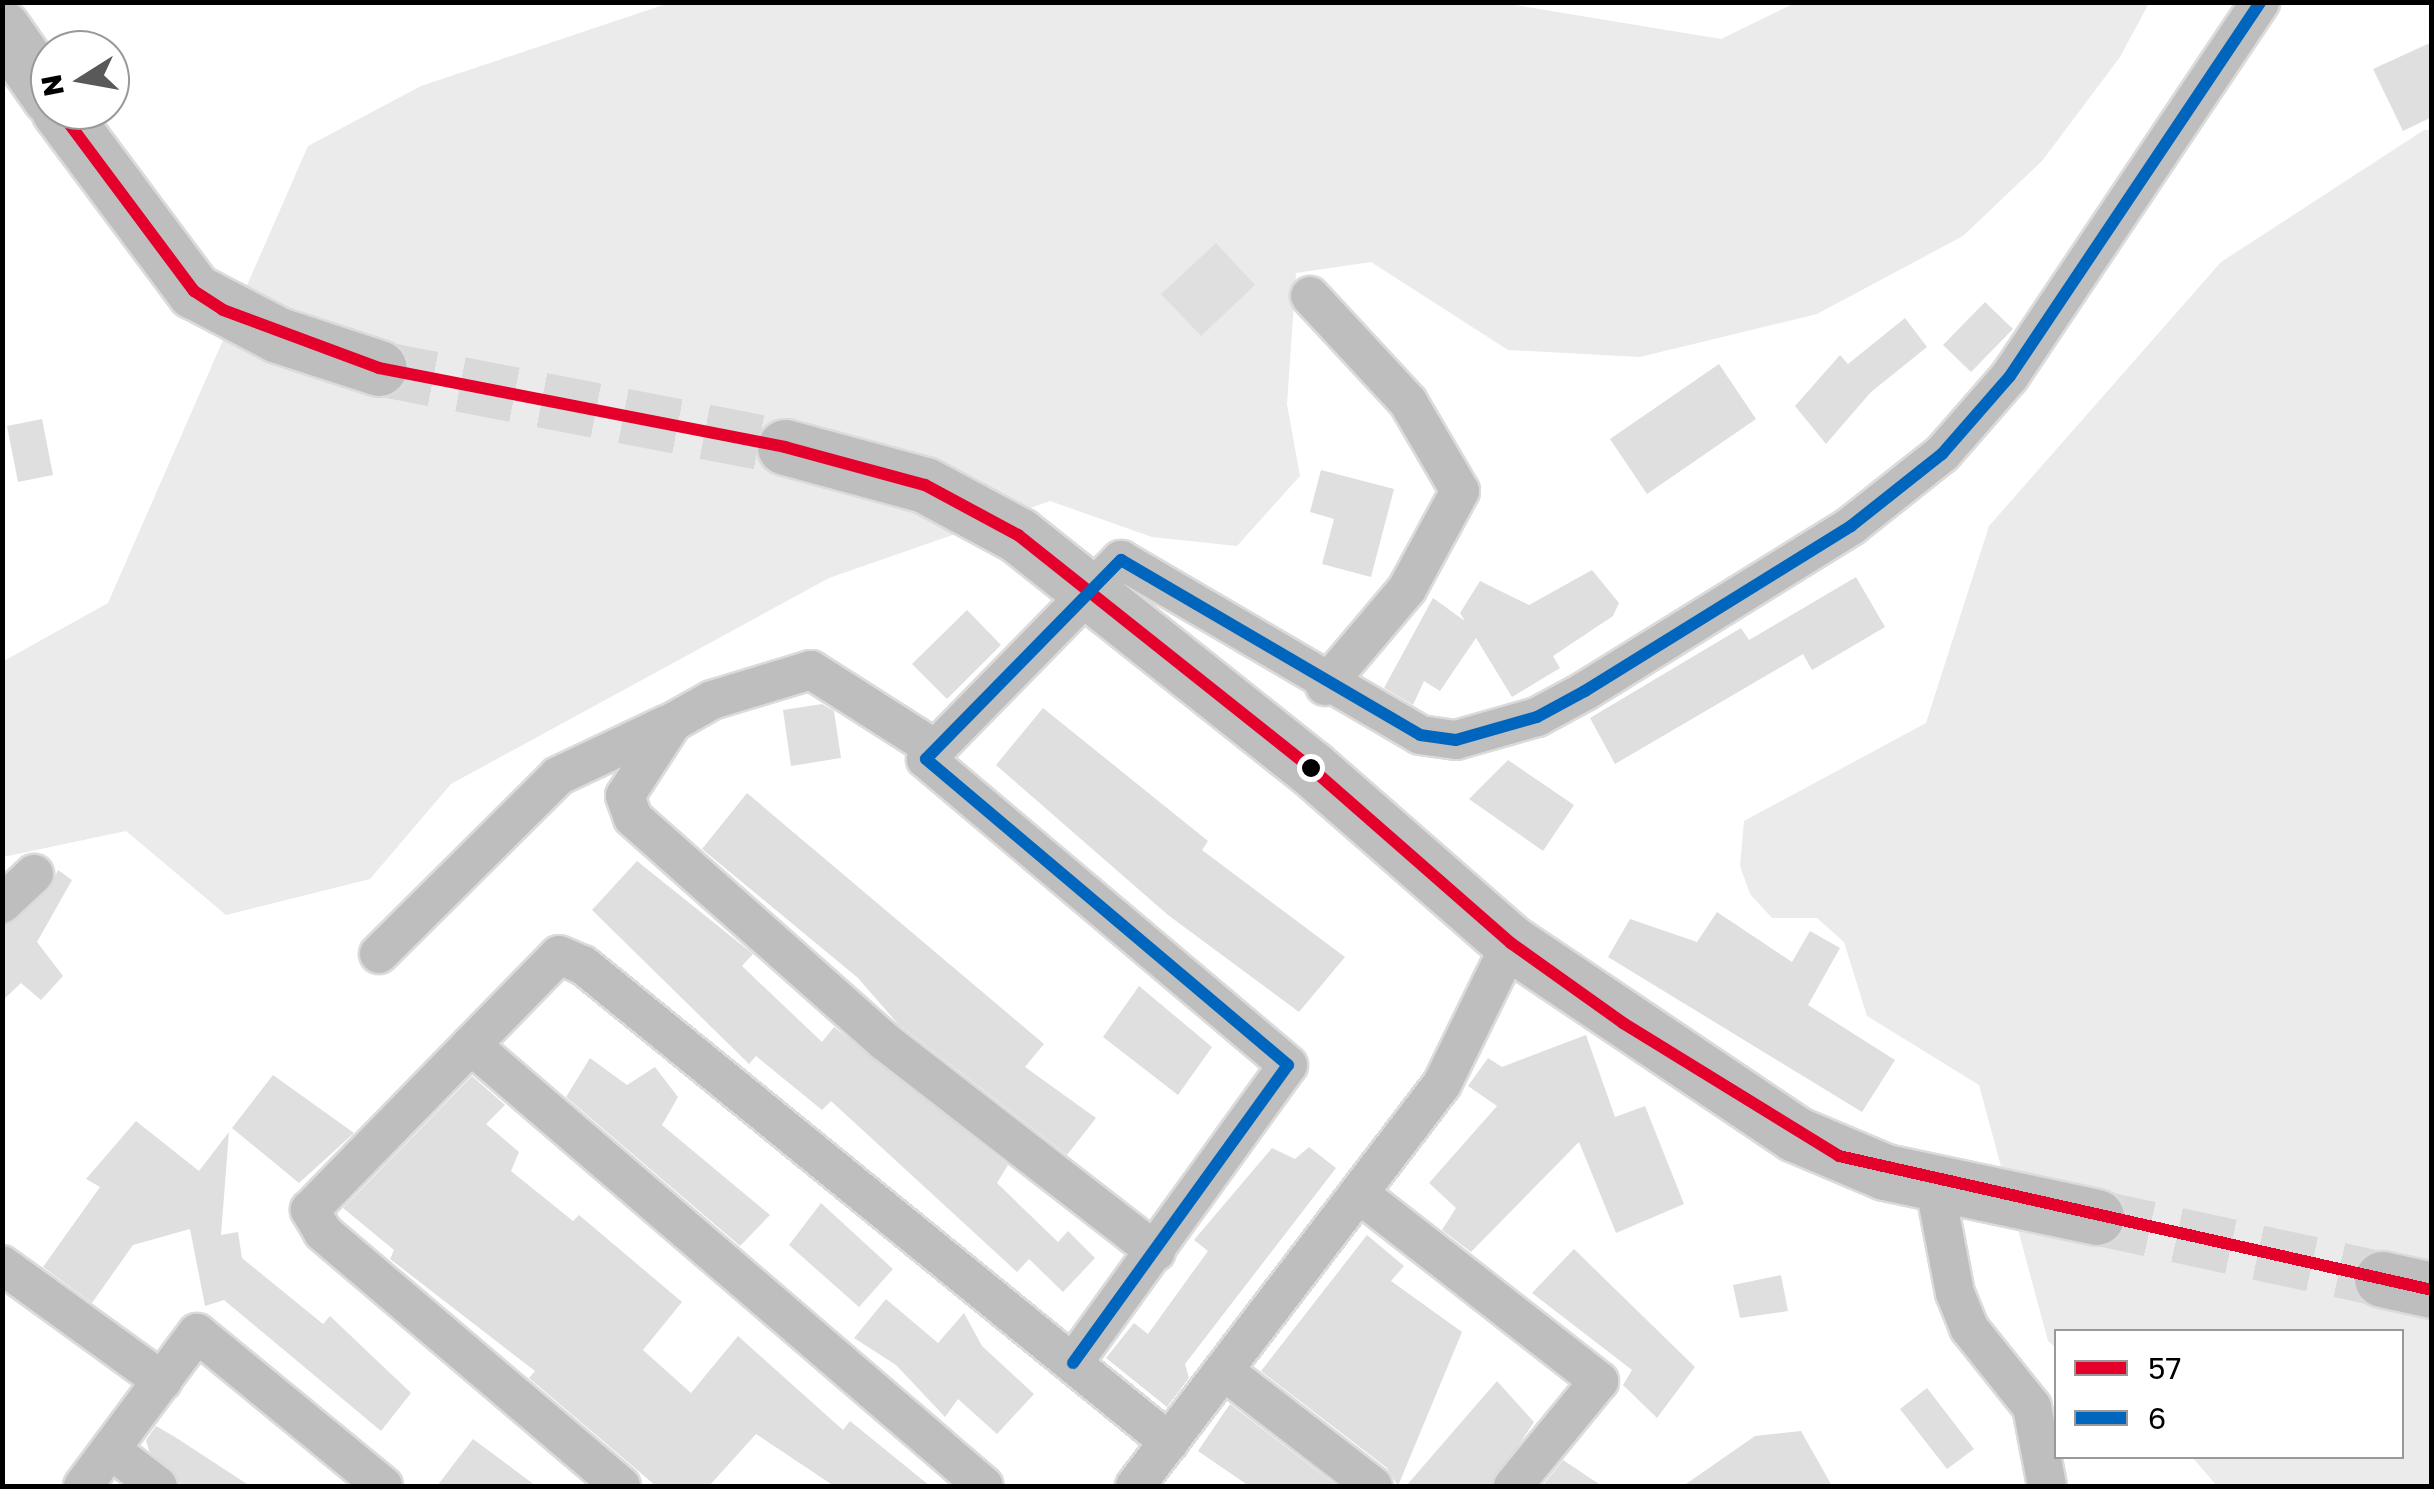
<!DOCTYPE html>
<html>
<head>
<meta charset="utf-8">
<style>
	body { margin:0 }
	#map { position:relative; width:2434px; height:1489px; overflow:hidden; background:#fff; font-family:"Golos Text",sans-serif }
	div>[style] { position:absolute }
	.green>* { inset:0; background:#ebebeb }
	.building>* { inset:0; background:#dfdfdf }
	.trunk-tunnel>* { height:55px; margin-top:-27.5px; transform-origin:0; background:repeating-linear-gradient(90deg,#d9d9d9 0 55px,transparent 0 83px) }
	.roads { filter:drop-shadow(2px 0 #dbdbdb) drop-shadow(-2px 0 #dbdbdb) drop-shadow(0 2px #dbdbdb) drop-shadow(0 -2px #dbdbdb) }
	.minor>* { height:38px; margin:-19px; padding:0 19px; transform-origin:19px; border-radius:19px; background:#bebebe }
	.trunk>* { height:55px; margin:-27.5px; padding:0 27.5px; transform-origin:27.5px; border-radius:27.5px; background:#bebebe }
	.bus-1>* { height:12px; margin:-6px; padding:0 6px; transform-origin:6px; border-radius:6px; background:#e4002b }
	.bus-2>* { height:12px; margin:-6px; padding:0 6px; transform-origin:6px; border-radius:6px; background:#0065bd }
	.dots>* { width:28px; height:28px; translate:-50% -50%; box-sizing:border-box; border:5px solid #fff; border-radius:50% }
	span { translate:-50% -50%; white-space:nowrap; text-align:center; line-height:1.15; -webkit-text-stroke:8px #fff; paint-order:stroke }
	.frame { position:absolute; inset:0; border:5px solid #000; pointer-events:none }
	.legend { position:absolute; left:2054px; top:1329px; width:350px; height:130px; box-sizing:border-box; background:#fff; border:2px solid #999; margin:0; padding:12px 18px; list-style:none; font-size:30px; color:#000 }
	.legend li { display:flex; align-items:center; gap:20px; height:50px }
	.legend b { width:50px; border:2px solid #999 }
	.north { position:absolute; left:30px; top:30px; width:100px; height:100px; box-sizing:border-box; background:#fff; border:2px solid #999; border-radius:50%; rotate:259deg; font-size:28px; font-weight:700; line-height:40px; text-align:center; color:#000 }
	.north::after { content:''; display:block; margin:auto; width:35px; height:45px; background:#595959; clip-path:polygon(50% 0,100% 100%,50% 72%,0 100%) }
</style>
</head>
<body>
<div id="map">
	<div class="green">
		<div style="clip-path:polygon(1497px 2px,1721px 39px,1795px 3px,2149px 3px,2120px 57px,2042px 161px,1963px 236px,1817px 314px,1640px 357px,1508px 350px,1371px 262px,1296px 273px,1287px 404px,1300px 476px,1237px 546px,1152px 537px,1050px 501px,829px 578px,451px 784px,370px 879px,226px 915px,126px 831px,3px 857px,2px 662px,108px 603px,308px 146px,421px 86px,669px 3px)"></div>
		<div style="clip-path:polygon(2424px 130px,2431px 130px,2431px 1486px,2217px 1486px,2192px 1457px,2402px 1456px,2402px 1332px,2056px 1332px,2056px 1348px,2048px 1341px,1979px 1085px,1867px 1016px,1844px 942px,1817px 918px,1772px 918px,1750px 894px,1740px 866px,1744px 821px,1926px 723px,1989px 526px,2221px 262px)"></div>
	</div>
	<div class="building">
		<div style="clip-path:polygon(2432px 42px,2432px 117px,2403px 131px,2373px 69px)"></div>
		<div style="clip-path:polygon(1216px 243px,1255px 285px,1201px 336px,1161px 294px)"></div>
		<div style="clip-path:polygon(1985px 302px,2013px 329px,1971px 372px,1943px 345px)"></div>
		<div style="clip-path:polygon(1905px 318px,1927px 347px,1871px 392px,1826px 444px,1795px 406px,1840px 355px,1848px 364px)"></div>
		<div style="clip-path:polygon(1719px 364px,1756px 419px,1647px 494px,1610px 439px)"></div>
		<div style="clip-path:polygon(42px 419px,53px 475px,18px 482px,7px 426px)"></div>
		<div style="clip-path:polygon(1321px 470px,1394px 489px,1371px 577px,1322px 564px,1334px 519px,1310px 512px)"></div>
		<div style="clip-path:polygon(1592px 570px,1619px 603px,1613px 616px,1553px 656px,1560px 668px,1512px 697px,1476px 638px,1440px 691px,1424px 681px,1413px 705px,1384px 688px,1433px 598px,1465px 621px,1460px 613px,1480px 581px,1529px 605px)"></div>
		<div style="clip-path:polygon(1856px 577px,1885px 627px,1812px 670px,1803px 654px,1615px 764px,1590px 718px,1741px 628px,1749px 640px)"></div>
		<div style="clip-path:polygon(967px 610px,1001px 645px,947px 699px,912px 664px)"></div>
		<div style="clip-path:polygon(822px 704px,834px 711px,841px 758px,791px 766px,783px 710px)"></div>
		<div style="clip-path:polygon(1043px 708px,1208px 841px,1202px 850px,1345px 957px,1299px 1012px,1168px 915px,996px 765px)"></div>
		<div style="clip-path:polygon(1508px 760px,1574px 805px,1543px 851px,1469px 799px)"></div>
		<div style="clip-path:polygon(747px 793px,1044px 1044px,1025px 1067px,1096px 1118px,1067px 1155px,898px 1024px,858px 978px,702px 849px)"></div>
		<div style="clip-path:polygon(637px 861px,753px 954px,742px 966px,822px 1042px,834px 1027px,1008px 1165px,997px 1183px,1058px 1242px,1068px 1231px,1095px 1258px,1063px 1292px,1029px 1259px,1017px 1272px,831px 1101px,822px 1110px,756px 1056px,749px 1064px,592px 910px)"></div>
		<div style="clip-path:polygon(58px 870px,72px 880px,37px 942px,63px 976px,41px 1000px,21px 983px,2px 1001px,2px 926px,49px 890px)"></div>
		<div style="clip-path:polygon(1717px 912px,1792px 962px,1810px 931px,1840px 948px,1808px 1005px,1895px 1060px,1862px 1112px,1608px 957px,1630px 919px,1697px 942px)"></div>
		<div style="clip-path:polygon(1139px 986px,1212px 1047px,1178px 1095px,1103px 1037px)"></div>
		<div style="clip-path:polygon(1586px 1035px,1615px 1117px,1645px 1106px,1684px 1204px,1616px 1233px,1579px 1142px,1471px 1252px,1442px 1230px,1456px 1208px,1429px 1183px,1497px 1106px,1468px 1086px,1488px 1058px,1502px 1067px)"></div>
		<div style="clip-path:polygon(590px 1058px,627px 1085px,655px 1067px,678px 1097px,662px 1125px,770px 1215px,740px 1246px,566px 1097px)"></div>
		<div style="clip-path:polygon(273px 1075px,354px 1133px,299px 1183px,232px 1128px)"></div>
		<div style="clip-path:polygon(472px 1076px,505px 1105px,486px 1124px,519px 1152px,511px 1171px,573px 1221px,579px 1215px,682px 1302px,643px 1350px,691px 1393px,738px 1336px,843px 1430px,850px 1421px,930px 1486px,834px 1486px,756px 1434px,709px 1486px,656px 1486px,529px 1378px,535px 1371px,390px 1259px,394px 1250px,343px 1208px)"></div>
		<div style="clip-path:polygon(136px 1121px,199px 1171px,229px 1132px,221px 1235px,238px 1232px,242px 1258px,323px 1324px,330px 1316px,411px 1393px,381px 1431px,224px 1300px,205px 1306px,190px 1229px,133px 1245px,92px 1303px,43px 1267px,100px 1187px,86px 1179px)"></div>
		<div style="clip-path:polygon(1309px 1147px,1336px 1168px,1185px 1364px,1189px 1378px,1167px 1407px,1106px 1358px,1134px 1323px,1148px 1334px,1208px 1251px,1194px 1240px,1272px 1148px,1295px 1159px)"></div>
		<div style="clip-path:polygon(821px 1203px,893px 1269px,859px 1307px,789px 1245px)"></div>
		<div style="clip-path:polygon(1367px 1235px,1404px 1266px,1391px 1281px,1462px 1332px,1398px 1486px,1387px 1468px,1261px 1371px)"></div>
		<div style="clip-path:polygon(1574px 1249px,1695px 1367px,1657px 1418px,1623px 1385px,1632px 1370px,1532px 1293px)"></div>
		<div style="clip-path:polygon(1781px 1275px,1788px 1311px,1740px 1318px,1733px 1285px)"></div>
		<div style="clip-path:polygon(886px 1299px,938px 1343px,964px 1313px,982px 1346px,1034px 1394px,997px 1434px,958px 1399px,945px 1417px,896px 1365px,854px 1338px)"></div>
		<div style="clip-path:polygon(1497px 1381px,1534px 1422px,1491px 1486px,1406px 1486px)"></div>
		<div style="clip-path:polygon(1927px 1388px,1974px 1449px,1947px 1469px,1900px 1409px)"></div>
		<div style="clip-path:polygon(1230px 1404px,1337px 1486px,1249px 1486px,1198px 1451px)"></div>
		<div style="clip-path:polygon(156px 1426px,175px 1437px,250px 1486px,182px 1486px,149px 1451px,146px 1440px)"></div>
		<div style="clip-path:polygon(1801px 1431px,1832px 1486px,1683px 1486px,1755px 1436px)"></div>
		<div style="clip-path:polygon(473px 1439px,536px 1486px,437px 1486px)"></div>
		<div style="clip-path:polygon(1563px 1460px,1602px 1486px,1542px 1486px)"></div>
	</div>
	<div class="trunk-tunnel">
		<div style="left:379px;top:368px;width:414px;rotate:11deg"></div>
		<div style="left:2096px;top:1217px;width:293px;rotate:12.2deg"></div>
	</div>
	<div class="roads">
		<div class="minor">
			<div style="left:1310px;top:296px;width:144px;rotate:47.2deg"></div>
			<div style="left:1408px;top:402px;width:103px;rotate:59.7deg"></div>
			<div style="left:1460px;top:491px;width:111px;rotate:118.4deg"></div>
			<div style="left:1407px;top:589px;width:127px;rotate:130.2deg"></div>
			<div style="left:935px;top:749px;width:147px;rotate:-147.5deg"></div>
			<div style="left:811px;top:670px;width:103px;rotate:163.1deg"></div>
			<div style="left:712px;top:700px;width:45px;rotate:150.6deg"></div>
			<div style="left:673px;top:722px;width:88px;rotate:123deg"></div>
			<div style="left:625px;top:796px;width:23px;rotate:70deg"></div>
			<div style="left:633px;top:818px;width:336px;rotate:41.6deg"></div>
			<div style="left:884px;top:1041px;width:344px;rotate:37.8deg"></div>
			<div style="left:2px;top:904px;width:44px;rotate:-43.2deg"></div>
			<div style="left:379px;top:954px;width:252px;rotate:-44.8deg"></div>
			<div style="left:558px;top:776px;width:119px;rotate:-25.3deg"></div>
			<div style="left:471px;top:1045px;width:676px;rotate:40.68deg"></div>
			<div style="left:1934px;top:1183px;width:112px;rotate:79.2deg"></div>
			<div style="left:1955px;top:1293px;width:38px;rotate:68deg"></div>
			<div style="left:1969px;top:1328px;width:101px;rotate:51.4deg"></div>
			<div style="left:2032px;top:1407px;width:80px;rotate:79.2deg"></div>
			<div style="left:1362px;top:1196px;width:301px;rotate:38deg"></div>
			<div style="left:1599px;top:1381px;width:136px;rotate:129.3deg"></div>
			<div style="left:2px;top:1265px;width:198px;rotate:35.9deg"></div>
			<div style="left:1073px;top:1363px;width:367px;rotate:-54.2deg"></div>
			<div style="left:1288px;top:1065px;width:474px;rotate:-139.8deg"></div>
			<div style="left:926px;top:759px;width:279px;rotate:-45.6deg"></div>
			<div style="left:1121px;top:560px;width:346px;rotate:30.3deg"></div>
			<div style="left:1420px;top:735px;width:36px;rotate:8deg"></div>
			<div style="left:1456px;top:740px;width:84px;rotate:-15.9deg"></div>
			<div style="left:1537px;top:717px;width:55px;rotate:-28.4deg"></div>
			<div style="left:1585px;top:691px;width:313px;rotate:-31.8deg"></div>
			<div style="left:1851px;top:526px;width:116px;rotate:-38.4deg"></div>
			<div style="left:1942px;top:454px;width:103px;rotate:-48.9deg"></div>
			<div style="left:2010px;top:376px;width:450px;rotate:-56.2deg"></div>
			<div style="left:1224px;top:1371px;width:188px;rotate:37.7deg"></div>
			<div style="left:111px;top:1450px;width:59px;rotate:37.5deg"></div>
			<div style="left:83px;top:1486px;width:191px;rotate:-53.3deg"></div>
			<div style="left:197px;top:1333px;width:241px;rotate:39.4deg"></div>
			<div style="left:621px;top:1486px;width:392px;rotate:-139.6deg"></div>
			<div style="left:323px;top:1232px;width:26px;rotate:-121deg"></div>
			<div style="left:310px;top:1210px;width:356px;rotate:-45.7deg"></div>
			<div style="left:559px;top:955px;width:26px;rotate:23deg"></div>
			<div style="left:583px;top:965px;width:756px;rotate:39.15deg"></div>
			<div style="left:1135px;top:1486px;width:506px;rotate:-52.63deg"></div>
			<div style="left:1442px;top:1084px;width:157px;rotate:-63.9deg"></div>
		</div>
		<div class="trunk">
			<div style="left:2px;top:28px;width:84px;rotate:55.2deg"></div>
			<div style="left:59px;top:110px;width:226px;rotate:53.3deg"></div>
			<div style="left:194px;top:291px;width:95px;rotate:27.6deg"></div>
			<div style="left:278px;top:335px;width:106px;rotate:18.1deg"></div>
			<div style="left:785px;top:447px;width:145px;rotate:15.2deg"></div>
			<div style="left:925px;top:485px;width:106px;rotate:28.3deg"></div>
			<div style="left:1018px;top:535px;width:374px;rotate:38.5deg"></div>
			<div style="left:1311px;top:768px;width:266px;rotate:41.2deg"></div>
			<div style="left:1511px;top:943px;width:342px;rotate:33.9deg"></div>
			<div style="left:1795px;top:1134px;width:98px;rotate:22.9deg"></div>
			<div style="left:1885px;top:1172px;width:216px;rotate:12deg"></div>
			<div style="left:2382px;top:1279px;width:51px;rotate:12.4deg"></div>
		</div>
	</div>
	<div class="bus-1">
		<div style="left:59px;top:110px;width:226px;rotate:53.3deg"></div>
		<div style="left:194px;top:291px;width:35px;rotate:33deg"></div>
		<div style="left:223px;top:310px;width:166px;rotate:20.4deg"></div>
		<div style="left:379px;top:368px;width:414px;rotate:11deg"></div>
		<div style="left:785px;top:447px;width:145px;rotate:15.2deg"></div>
		<div style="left:925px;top:485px;width:106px;rotate:28.3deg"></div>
		<div style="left:1018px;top:535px;width:374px;rotate:38.5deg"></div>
		<div style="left:1311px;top:768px;width:266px;rotate:41.2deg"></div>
		<div style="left:1511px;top:943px;width:138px;rotate:35.5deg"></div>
		<div style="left:1623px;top:1023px;width:254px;rotate:31.6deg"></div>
		<div style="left:1839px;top:1156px;width:608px;rotate:12.73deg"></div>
	</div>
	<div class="bus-2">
		<div style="left:1073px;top:1363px;width:367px;rotate:-54.2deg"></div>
		<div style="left:1288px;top:1065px;width:474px;rotate:-139.8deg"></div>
		<div style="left:926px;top:759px;width:279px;rotate:-45.6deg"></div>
		<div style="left:1121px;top:560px;width:346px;rotate:30.3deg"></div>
		<div style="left:1420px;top:735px;width:36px;rotate:8deg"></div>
		<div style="left:1456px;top:740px;width:84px;rotate:-15.9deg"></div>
		<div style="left:1537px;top:717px;width:55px;rotate:-28.4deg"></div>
		<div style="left:1585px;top:691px;width:313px;rotate:-31.8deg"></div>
		<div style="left:1851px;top:526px;width:116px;rotate:-38.4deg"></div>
		<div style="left:1942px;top:454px;width:103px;rotate:-48.9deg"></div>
		<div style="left:2010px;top:376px;width:450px;rotate:-56.2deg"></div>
	</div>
	<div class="dots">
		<div style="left:1311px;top:768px;background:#000"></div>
	</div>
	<div class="frame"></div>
	<ul class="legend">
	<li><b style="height:12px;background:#e4002b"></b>57</li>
	<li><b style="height:12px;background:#0065bd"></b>6</li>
	</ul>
	<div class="north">N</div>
</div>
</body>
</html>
